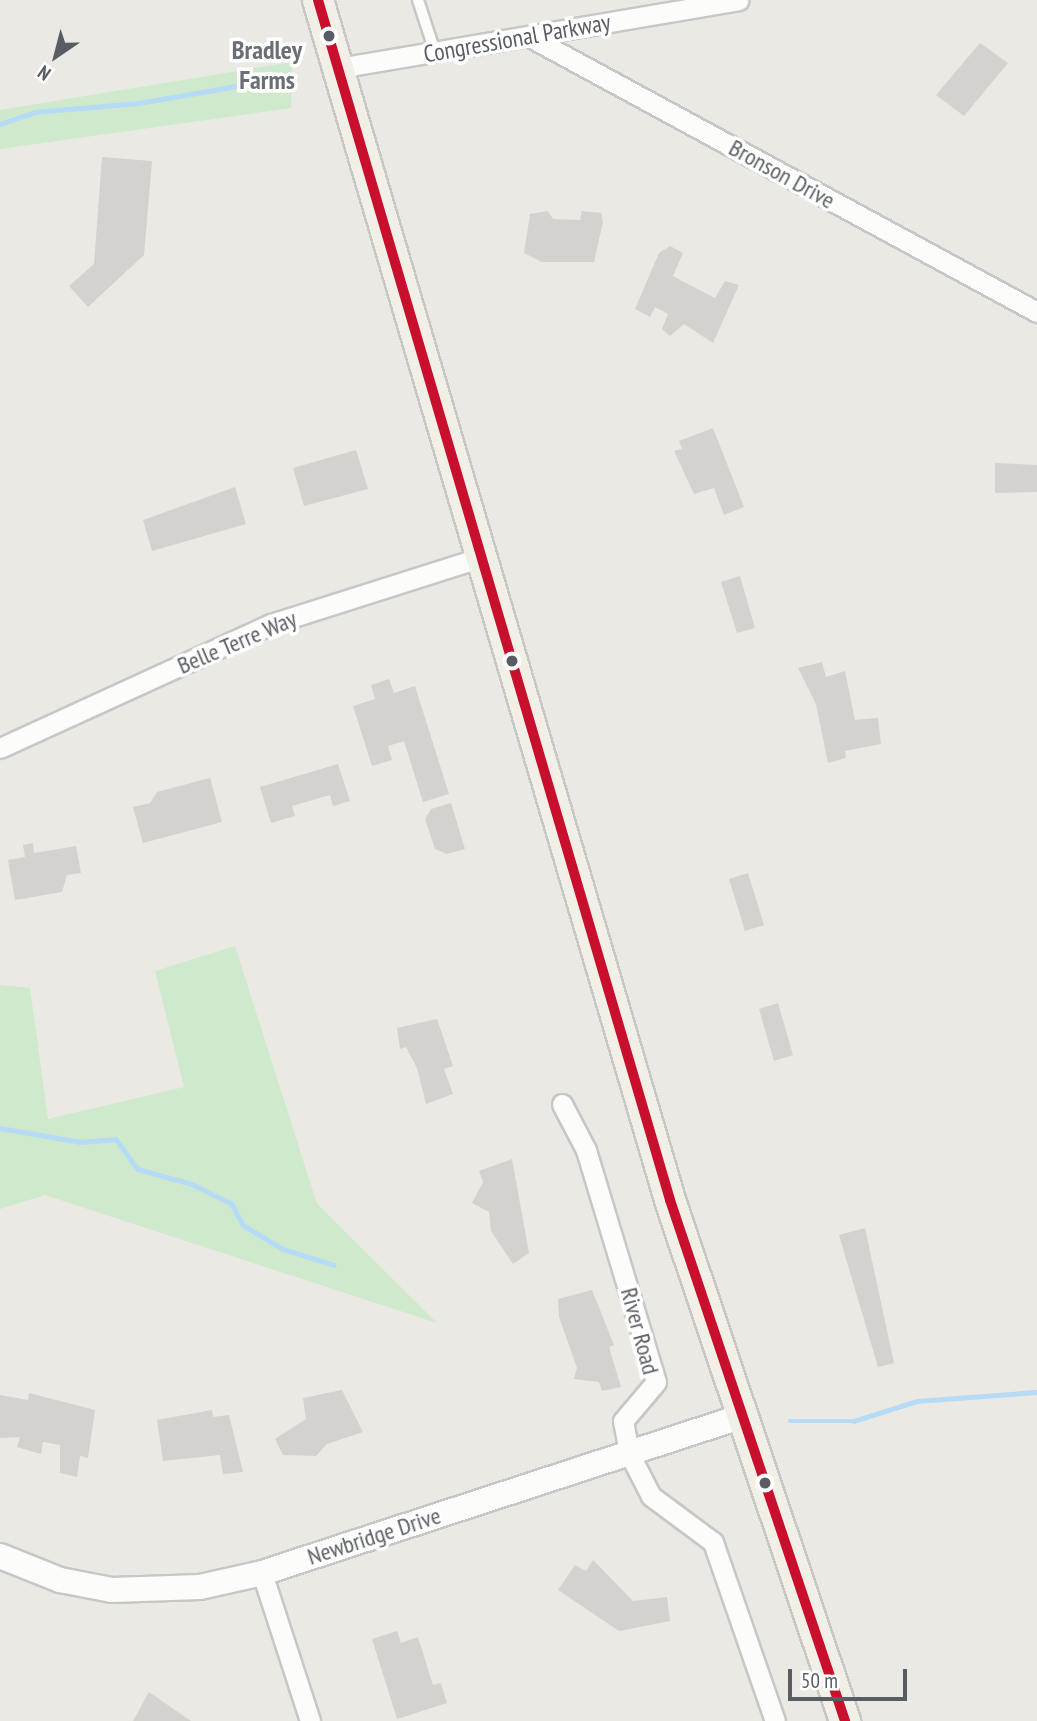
<!DOCTYPE html>
<html>
<head>
<meta charset="utf-8">
<style>
	body { margin:0 }
	#map { position:relative; width:1037px; height:1721px; overflow:hidden; background:#eae9e4; font-family:"PT Sans Narrow",sans-serif }
	div>[style] { position:absolute }
	.green>* { inset:0; background:#cfe9cc }
	.stream>* { height:4.5px; margin:-2.25px; padding:0 2.25px; transform-origin:2.25px; border-radius:2.25px; background:#b5dbf7 }
	.building>* { inset:0; background:#d3d2cf }
	.roads { filter:drop-shadow(2px 0 #c6c7c6) drop-shadow(-2px 0 #c6c7c6) drop-shadow(0 2px #c6c7c6) drop-shadow(0 -2px #c6c7c6) }
	.service>* { height:10px; margin:-5px; padding:0 5px; transform-origin:5px; border-radius:5px; background:#fcfcfb }
	.minor>* { height:19px; margin:-9.5px; padding:0 9.5px; transform-origin:9.5px; border-radius:9.5px; background:#fcfcfb }
	.tertiary>* { height:24px; margin:-12px; padding:0 12px; transform-origin:12px; border-radius:12px; background:#fcfcfb }
	.primary>* { height:30px; margin:-15px; padding:0 15px; transform-origin:15px; border-radius:15px; background:#f2f0e6 }
	.bus-1>* { height:10px; margin:-5px; padding:0 5px; transform-origin:5px; border-radius:5px; background:#c8102e }
	.dots>* { width:19px; height:19px; translate:-50% -50%; box-sizing:border-box; border:4px solid #fff; border-radius:50% }
	span { translate:-50% -50%; white-space:nowrap; text-align:center; line-height:1.15; -webkit-text-stroke:7px #fff; paint-order:stroke }
	.street-label { font-size:24px; color:#595d63 }
	.neighbourhood-label { font-size:26px; color:#6a6f75; font-weight:700 }
	.north { position:absolute; left:21px; top:21px; width:70px; height:70px; -webkit-text-stroke:5px #fff; paint-order:stroke; rotate:215deg; font-size:19px; font-weight:700; line-height:28px; text-align:center; color:#595d63 }
	.north::after { content:''; display:block; margin:auto; width:24px; height:32px; background:#595d63; clip-path:polygon(50% 0,100% 100%,50% 72%,0 100%) }
	.scale { position:absolute; left:788px; top:1669px; width:119px; height:32px; box-sizing:border-box; border:4px solid #595d63; border-top:0; padding-left:9px; font-size:21px; line-height:24px; white-space:nowrap; color:#595d63; -webkit-text-stroke:5px #fff; paint-order:stroke }
</style>
</head>
<body>
<div id="map">
	<div class="green">
		<div style="clip-path:polygon(292px 62px,291px 108px,0 149px,0 110px)"></div>
		<div style="clip-path:polygon(235px 946px,317px 1204px,437px 1323px,45px 1195px,0 1209px,0 985px,30px 988px,48px 1119px,184px 1087px,155px 971px)"></div>
	</div>
	<div class="stream">
		<div style="left:0;top:124px;width:36px;rotate:-19deg"></div>
		<div style="left:34px;top:112px;width:105px;rotate:-4.9deg"></div>
		<div style="left:139px;top:103px;width:139px;rotate:-9.9deg"></div>
		<div style="left:0;top:1128px;width:82px;rotate:9.8deg"></div>
		<div style="left:81px;top:1142px;width:35px;rotate:-5deg"></div>
		<div style="left:116px;top:1139px;width:37px;rotate:54deg"></div>
		<div style="left:138px;top:1169px;width:56px;rotate:15.5deg"></div>
		<div style="left:192px;top:1184px;width:45px;rotate:26.6deg"></div>
		<div style="left:232px;top:1204px;width:24px;rotate:62deg"></div>
		<div style="left:243px;top:1225px;width:47px;rotate:31deg"></div>
		<div style="left:283px;top:1249px;width:53px;rotate:17.4deg"></div>
		<div style="left:790px;top:1421px;width:64px"></div>
		<div style="left:854px;top:1421px;width:66px;rotate:-17.6deg"></div>
		<div style="left:917px;top:1401px;width:120px;rotate:-4.3deg"></div>
	</div>
	<div class="building">
		<div style="clip-path:polygon(980px 43px,1008px 63px,964px 116px,936px 95px)"></div>
		<div style="clip-path:polygon(102px 157px,152px 161px,144px 255px,88px 307px,69px 286px,94px 264px)"></div>
		<div style="clip-path:polygon(582px 211px,601px 213px,603px 222px,594px 262px,542px 262px,524px 253px,530px 214px,548px 211px,553px 219px,580px 220px)"></div>
		<div style="clip-path:polygon(670px 246px,683px 253px,673px 276px,684px 282px,715px 298px,725px 281px,739px 285px,713px 343px,684px 324px,670px 336px,662px 329px,668px 314px,655px 307px,650px 317px,635px 309px,659px 253px)"></div>
		<div style="clip-path:polygon(713px 428px,744px 507px,724px 515px,714px 488px,694px 494px,674px 451px,682px 449px,679px 441px)"></div>
		<div style="clip-path:polygon(356px 450px,368px 489px,304px 506px,293px 468px)"></div>
		<div style="clip-path:polygon(995px 463px,1037px 465px,1037px 492px,995px 493px)"></div>
		<div style="clip-path:polygon(235px 487px,246px 524px,152px 551px,143px 520px)"></div>
		<div style="clip-path:polygon(740px 576px,755px 628px,737px 633px,721px 582px)"></div>
		<div style="clip-path:polygon(822px 662px,826px 677px,845px 671px,855px 720px,878px 718px,881px 744px,845px 751px,846px 758px,828px 763px,816px 704px,798px 668px)"></div>
		<div style="clip-path:polygon(389px 679px,394px 693px,415px 686px,449px 794px,423px 802px,404px 741px,388px 746px,392px 760px,372px 766px,353px 706px,375px 699px,371px 685px)"></div>
		<div style="clip-path:polygon(338px 764px,350px 801px,333px 806px,330px 795px,292px 806px,295px 816px,271px 823px,260px 787px)"></div>
		<div style="clip-path:polygon(210px 778px,222px 822px,143px 843px,133px 807px,150px 803px,157px 792px)"></div>
		<div style="clip-path:polygon(451px 803px,465px 849px,447px 854px,435px 849px,425px 819px,431px 809px)"></div>
		<div style="clip-path:polygon(33px 843px,34px 853px,76px 846px,81px 873px,67px 875px,62px 892px,15px 900px,8px 860px,25px 857px,23px 845px)"></div>
		<div style="clip-path:polygon(748px 873px,764px 925px,745px 931px,729px 879px)"></div>
		<div style="clip-path:polygon(778px 1003px,793px 1055px,774px 1061px,759px 1009px)"></div>
		<div style="clip-path:polygon(437px 1019px,453px 1066px,444px 1069px,453px 1094px,426px 1104px,417px 1068px,406px 1047px,400px 1049px,397px 1028px)"></div>
		<div style="clip-path:polygon(512px 1159px,529px 1253px,513px 1264px,491px 1231px,489px 1212px,472px 1203px,483px 1182px,479px 1171px)"></div>
		<div style="clip-path:polygon(865px 1228px,894px 1363px,878px 1367px,839px 1235px)"></div>
		<div style="clip-path:polygon(592px 1290px,614px 1345px,609px 1347px,621px 1387px,602px 1391px,599px 1382px,574px 1379px,577px 1368px,559px 1317px,558px 1299px)"></div>
		<div style="clip-path:polygon(342px 1390px,363px 1432px,327px 1444px,316px 1456px,283px 1455px,275px 1439px,306px 1419px,303px 1398px)"></div>
		<div style="clip-path:polygon(29px 1393px,95px 1410px,88px 1458px,80px 1456px,77px 1477px,60px 1473px,60px 1445px,43px 1442px,41px 1454px,17px 1447px,20px 1437px,0 1438px,0 1395px,28px 1400px)"></div>
		<div style="clip-path:polygon(212px 1410px,213px 1417px,229px 1415px,243px 1472px,223px 1474px,220px 1455px,163px 1461px,157px 1420px)"></div>
		<div style="clip-path:polygon(593px 1560px,633px 1601px,667px 1597px,670px 1621px,619px 1631px,558px 1590px,575px 1565px,586px 1571px)"></div>
		<div style="clip-path:polygon(397px 1631px,401px 1643px,418px 1637px,433px 1685px,441px 1683px,447px 1703px,397px 1719px,372px 1639px)"></div>
		<div style="clip-path:polygon(149px 1692px,191px 1721px,133px 1721px)"></div>
	</div>
	<div class="roads">
		<div class="service">
			<div style="left:418px;top:0;width:55px;rotate:71.9deg"></div>
		</div>
		<div class="minor">
			<div style="left:528px;top:36px;width:579px;rotate:28.47deg"></div>
			<div style="left:338px;top:68px;width:406px;rotate:-9.6deg"></div>
			<div style="left:0;top:748px;width:298px;rotate:-24.6deg"></div>
			<div style="left:271px;top:624px;width:221px;rotate:-17.6deg"></div>
			<div style="left:562px;top:1104px;width:52px;rotate:62.4deg"></div>
			<div style="left:586px;top:1150px;width:242px;rotate:73.2deg"></div>
			<div style="left:656px;top:1382px;width:51px;rotate:130.2deg"></div>
			<div style="left:623px;top:1421px;width:33px;rotate:79deg"></div>
			<div style="left:629px;top:1453px;width:48px;rotate:62.9deg"></div>
			<div style="left:651px;top:1496px;width:77px;rotate:36.6deg"></div>
			<div style="left:713px;top:1542px;width:189px;rotate:70.9deg"></div>
			<div style="left:262px;top:1573px;width:156px;rotate:72deg"></div>
		</div>
		<div class="tertiary">
			<div style="left:0;top:1556px;width:65px;rotate:21.8deg"></div>
			<div style="left:60px;top:1580px;width:53px;rotate:10.9deg"></div>
			<div style="left:112px;top:1590px;width:88px;rotate:-2deg"></div>
			<div style="left:200px;top:1587px;width:64px;rotate:-12.7deg"></div>
			<div style="left:262px;top:1573px;width:506px;rotate:-18.08deg"></div>
		</div>
		<div class="primary">
			<div style="left:318px;top:0;width:1251px;rotate:73.65deg"></div>
			<div style="left:670px;top:1200px;width:550px;rotate:71.43deg"></div>
		</div>
	</div>
	<div class="bus-1">
		<div style="left:318px;top:0;width:1251px;rotate:73.65deg"></div>
		<div style="left:670px;top:1200px;width:550px;rotate:71.43deg"></div>
	</div>
	<div class="dots">
		<div style="left:329px;top:36px;background:#595d63"></div>
		<div style="left:512px;top:661px;background:#595d63"></div>
		<div style="left:765px;top:1483px;background:#595d63"></div>
	</div>
	<div class="street-label">
		<span style="left:517px;top:38px;rotate:-10deg">Congressional Parkway</span>
		<span style="left:782px;top:174px;rotate:29deg">Bronson Drive</span>
		<span style="left:237px;top:642px;rotate:-23deg">Belle Terre Way</span>
		<span style="left:640px;top:1331px;rotate:75deg">River Road</span>
		<span style="left:374px;top:1536px;rotate:-18deg">Newbridge Drive</span>
	</div>
	<div class="neighbourhood-label">
		<span style="left:267px;top:65px">Bradley<br>Farms</span>
	</div>
	<div class="north">N</div>
	<div class="scale">50 m</div>
</div>
</body>
</html>
